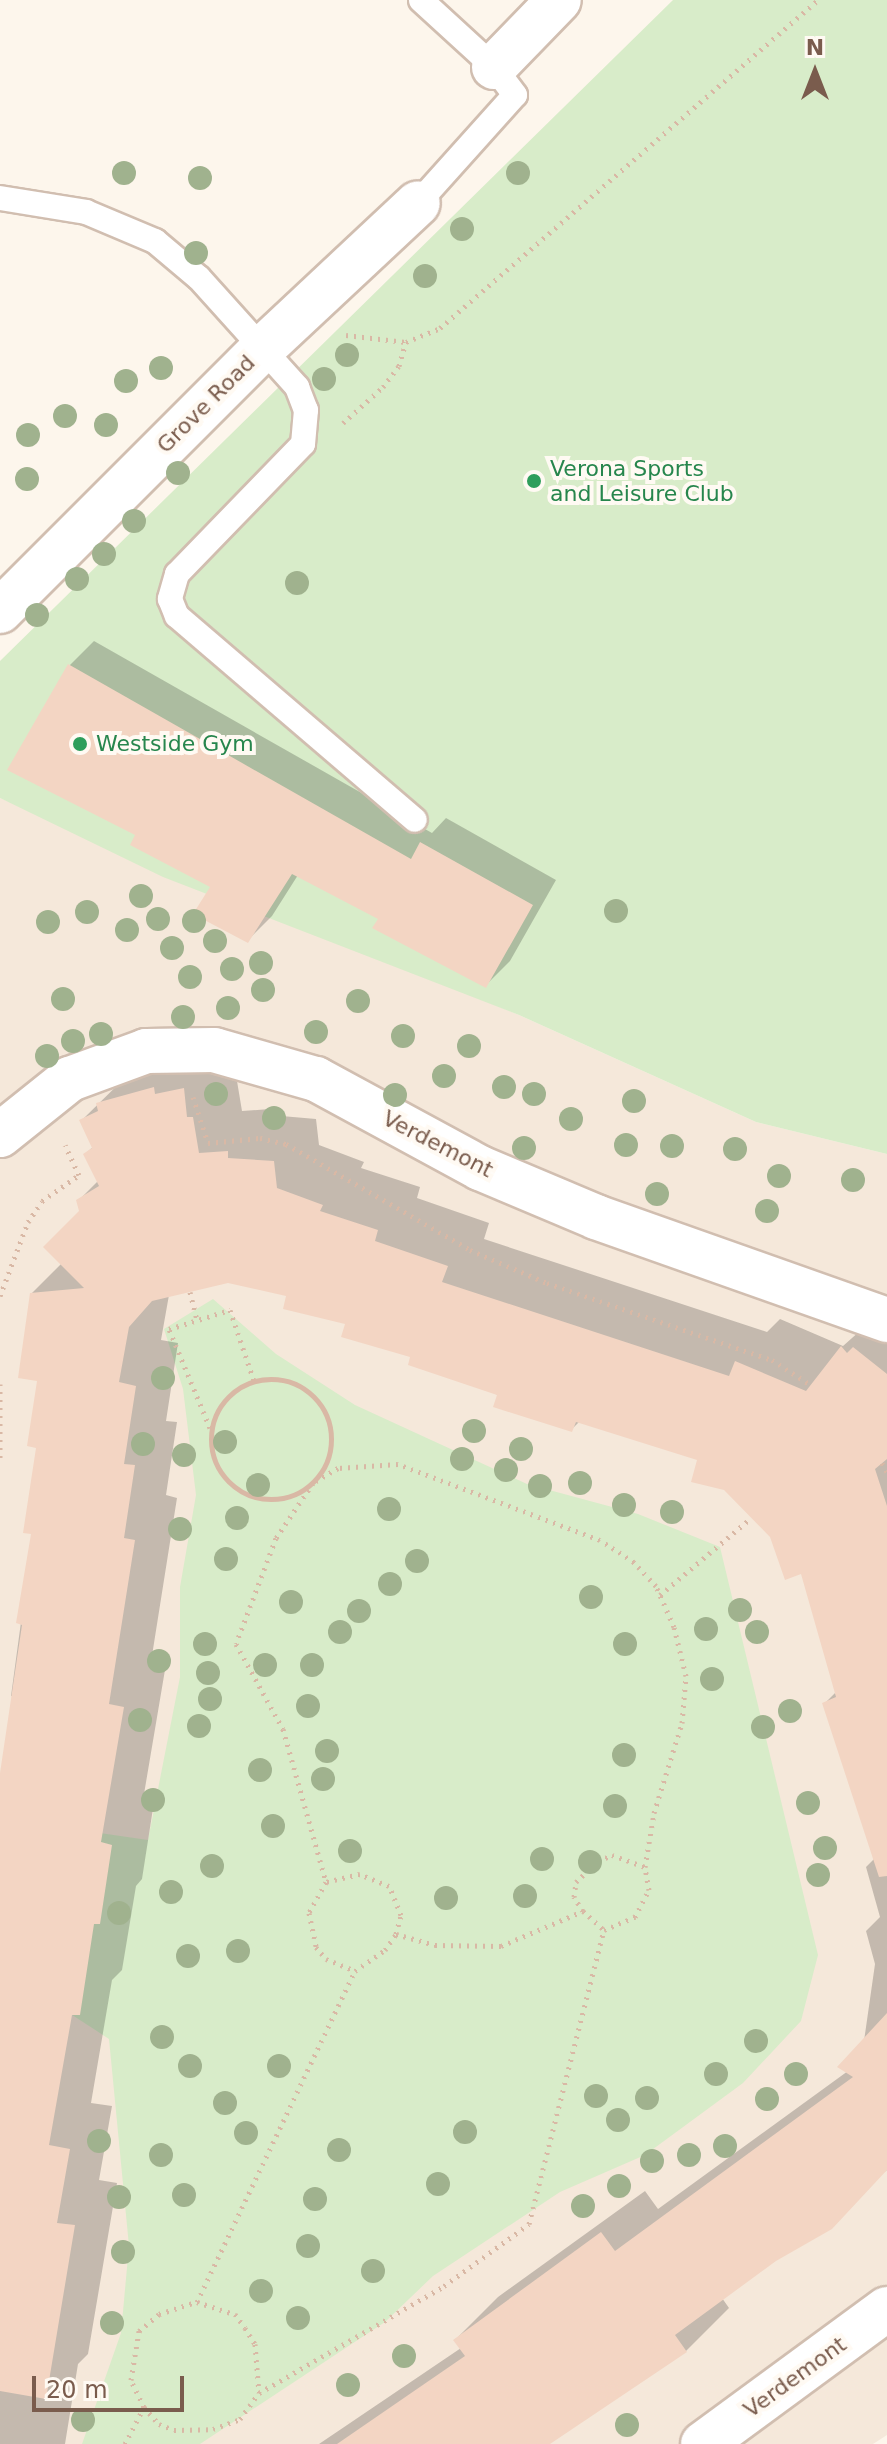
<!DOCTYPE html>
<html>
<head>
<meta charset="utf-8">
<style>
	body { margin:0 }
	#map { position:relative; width:887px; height:2444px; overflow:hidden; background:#fdf6ec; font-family:"DejaVu Sans",sans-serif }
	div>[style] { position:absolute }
	.residential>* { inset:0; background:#f5e8da }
	.green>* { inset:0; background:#d8ecc9 }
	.shadow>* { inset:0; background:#0003 }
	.building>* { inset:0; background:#f3d5c3 }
	.path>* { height:5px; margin-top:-2.5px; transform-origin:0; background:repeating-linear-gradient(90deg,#d9b8a5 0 2px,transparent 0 8px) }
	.path>.ring { margin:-2.5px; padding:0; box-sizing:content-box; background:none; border:5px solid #d9b8a5; border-radius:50% }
	.roads { filter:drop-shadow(2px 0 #d1beb0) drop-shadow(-2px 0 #d1beb0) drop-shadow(0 2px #d1beb0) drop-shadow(0 -2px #d1beb0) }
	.lane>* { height:24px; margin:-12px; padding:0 12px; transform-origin:12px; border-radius:12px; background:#fff }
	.street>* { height:44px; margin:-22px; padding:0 22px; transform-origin:22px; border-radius:22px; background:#fff }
	.trees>* { width:24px; height:24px; margin:-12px; border-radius:50%; background:#a0b28e }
	.dots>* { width:22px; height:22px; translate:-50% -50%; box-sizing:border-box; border:4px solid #fffaf3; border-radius:50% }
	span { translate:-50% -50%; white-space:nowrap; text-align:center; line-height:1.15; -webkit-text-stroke:8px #fffaf3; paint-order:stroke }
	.street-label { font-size:22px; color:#7a5c4d }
	.leisure-label { font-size:22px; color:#27864d }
	.left { translate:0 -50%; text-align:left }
	.north { position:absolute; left:775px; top:32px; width:80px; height:80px; -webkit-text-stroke:6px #fffaf3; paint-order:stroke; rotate:0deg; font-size:22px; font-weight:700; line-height:32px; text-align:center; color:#7a5c4d }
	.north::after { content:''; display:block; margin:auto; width:28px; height:36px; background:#7a5c4d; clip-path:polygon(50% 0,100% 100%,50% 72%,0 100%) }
	.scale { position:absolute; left:32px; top:2376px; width:152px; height:36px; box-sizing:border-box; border:4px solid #7a5c4d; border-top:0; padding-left:10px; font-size:24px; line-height:28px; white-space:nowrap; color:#7a5c4d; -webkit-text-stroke:6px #fffaf3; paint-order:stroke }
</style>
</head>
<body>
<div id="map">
	<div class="residential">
		<div style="clip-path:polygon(0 798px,519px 1015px,756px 1122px,887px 1154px,887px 2435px,873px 2444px,0 2444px)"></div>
	</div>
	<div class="green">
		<div style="clip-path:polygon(673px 0,887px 0,887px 1154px,756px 1122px,519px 1015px,163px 877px,0 798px,0 661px)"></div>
		<div style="clip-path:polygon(213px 1299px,276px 1354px,355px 1405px,527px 1484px,638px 1514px,720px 1547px,818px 1955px,801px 2021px,743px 2083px,645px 2155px,560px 2192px,433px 2276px,385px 2322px,200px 2444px,82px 2444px,121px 2333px,129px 2246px,109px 2039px,63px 2009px,93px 1832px,148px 1840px,180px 1677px,180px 1587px,196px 1495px,183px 1389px,164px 1329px)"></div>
	</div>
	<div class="shadow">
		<div style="clip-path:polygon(94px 641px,432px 833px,446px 818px,556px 880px,510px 961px,486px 985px,380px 918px,298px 875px,272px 916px,248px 940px,213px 886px,138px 834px,69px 666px)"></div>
		<div style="clip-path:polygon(142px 1061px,236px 1075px,242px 1111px,270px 1109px,270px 1115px,316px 1119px,319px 1145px,364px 1162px,361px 1168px,420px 1187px,417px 1198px,489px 1223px,484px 1239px,767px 1332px,780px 1319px,843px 1346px,887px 1307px,887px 2170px,722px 2298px,729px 2308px,686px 2351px,546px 2444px,319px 2444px,461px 2348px,455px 2340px,498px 2297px,645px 2191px,658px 2209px,848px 2071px,864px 2041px,875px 1964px,866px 1931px,880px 1917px,866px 1867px,875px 1858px,824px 1704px,836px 1692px,802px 1571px,700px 1459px,580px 1421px,571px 1430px,289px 1295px,228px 1281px,169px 1295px,161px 1340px,178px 1343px,166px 1421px,177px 1422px,166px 1495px,177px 1498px,151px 1662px,166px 1664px,143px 1800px,154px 1802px,142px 1879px,136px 1886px,122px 1970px,112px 1980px,91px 2103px,112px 2106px,99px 2180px,117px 2183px,88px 2354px,78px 2364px,65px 2444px,0 2444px,0 1785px,16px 1697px,11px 1696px,33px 1533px,39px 1380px,31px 1294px,62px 1263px,82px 1211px,79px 1200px,98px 1181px,85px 1154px,94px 1146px,82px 1120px)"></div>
	</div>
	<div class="building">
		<div style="clip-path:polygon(68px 664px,411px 859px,420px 842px,533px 905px,486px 988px,372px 928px,378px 919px,292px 874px,248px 943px,193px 914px,210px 887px,130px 845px,135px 835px,7px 770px)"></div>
		<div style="clip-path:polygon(154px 1087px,155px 1094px,184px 1088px,187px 1117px,193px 1117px,199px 1153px,228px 1151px,228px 1158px,274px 1161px,277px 1188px,323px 1205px,320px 1211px,378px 1230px,375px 1241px,448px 1266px,442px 1282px,729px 1376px,735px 1361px,806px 1391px,841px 1346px,847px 1353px,853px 1347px,887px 1374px,887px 1459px,875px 1469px,887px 1506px,887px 1876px,879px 1877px,822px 1703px,836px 1697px,801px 1574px,785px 1580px,770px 1537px,724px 1490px,691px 1482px,697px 1460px,576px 1422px,572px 1432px,493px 1407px,497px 1395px,408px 1365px,410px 1357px,341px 1337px,345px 1324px,283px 1309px,286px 1296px,228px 1283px,152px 1301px,129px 1327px,119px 1382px,136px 1386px,124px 1464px,135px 1465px,124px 1538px,135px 1540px,109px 1704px,124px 1707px,101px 1842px,112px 1845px,100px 1924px,94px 1924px,80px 2015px,72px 2015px,49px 2145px,70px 2149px,57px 2223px,75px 2225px,46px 2399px,0 2391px,0 1773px,22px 1625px,16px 1623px,31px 1534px,23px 1533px,36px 1448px,27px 1446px,37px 1381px,18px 1378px,30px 1293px,84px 1288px,43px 1247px,79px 1211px,76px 1200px,99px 1186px,83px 1154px,92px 1148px,79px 1120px,98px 1111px,96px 1103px)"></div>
		<div style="clip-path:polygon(887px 2013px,887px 2170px,832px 2229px,776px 2261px,675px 2335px,687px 2352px,550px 2444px,337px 2444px,465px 2356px,453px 2340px,601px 2232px,615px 2251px,853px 2077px,837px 2067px)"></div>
	</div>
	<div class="path">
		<div style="left:346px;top:335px;width:60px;rotate:6.7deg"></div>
		<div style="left:406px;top:342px;width:37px;rotate:-22deg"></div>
		<div style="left:440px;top:328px;width:500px;rotate:-40.95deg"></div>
		<div style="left:343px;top:423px;width:54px;rotate:-42deg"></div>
		<div style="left:383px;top:387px;width:26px;rotate:-53deg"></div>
		<div style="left:399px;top:366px;width:25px;rotate:-74deg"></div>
		<div style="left:193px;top:1097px;width:48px;rotate:71.9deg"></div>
		<div style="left:208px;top:1143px;width:52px;rotate:-5.5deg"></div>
		<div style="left:260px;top:1138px;width:27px;rotate:13deg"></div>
		<div style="left:286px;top:1144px;width:212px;rotate:29.9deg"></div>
		<div style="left:470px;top:1250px;width:84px;rotate:23.2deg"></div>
		<div style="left:547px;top:1283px;width:238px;rotate:18.9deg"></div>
		<div style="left:772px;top:1360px;width:46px;rotate:32.7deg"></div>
		<div style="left:190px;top:1292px;width:29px;rotate:76deg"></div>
		<div style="left:0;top:1296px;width:79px;rotate:-69.3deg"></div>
		<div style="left:28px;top:1222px;width:25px;rotate:-56deg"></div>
		<div style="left:42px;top:1201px;width:45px;rotate:-35.1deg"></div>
		<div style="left:79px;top:1175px;width:33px;rotate:-115deg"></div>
		<div class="ring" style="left:211px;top:1379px;width:115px;height:115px"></div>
		<div style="left:0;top:1384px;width:76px;rotate:90deg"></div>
		<div style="left:210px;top:1428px;width:107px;rotate:-112.5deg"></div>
		<div style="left:169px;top:1329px;width:64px;rotate:-17.3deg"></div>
		<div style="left:230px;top:1310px;width:75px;rotate:71.3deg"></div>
		<div style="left:882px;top:1463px;width:10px;rotate:61deg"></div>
		<div style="left:660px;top:1595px;width:119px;rotate:-40.2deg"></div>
		<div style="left:583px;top:1911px;width:28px;rotate:42deg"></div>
		<div style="left:396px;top:1934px;width:41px;rotate:15.8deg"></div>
		<div style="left:435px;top:1945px;width:66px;rotate:0.9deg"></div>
		<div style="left:501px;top:1946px;width:89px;rotate:-23.1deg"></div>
		<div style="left:583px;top:1911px;width:17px;rotate:-123deg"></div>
		<div style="left:574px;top:1897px;width:15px;rotate:-82deg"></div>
		<div style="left:576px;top:1882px;width:30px;rotate:-44deg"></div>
		<div style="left:598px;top:1861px;width:15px;rotate:-23deg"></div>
		<div style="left:612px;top:1855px;width:35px;rotate:20deg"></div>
		<div style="left:197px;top:2302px;width:40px;rotate:18deg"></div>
		<div style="left:235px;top:2314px;width:17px;rotate:54deg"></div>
		<div style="left:245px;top:2328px;width:19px;rotate:58deg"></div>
		<div style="left:255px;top:2344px;width:49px;rotate:85.3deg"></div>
		<div style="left:144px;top:2407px;width:23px;rotate:49deg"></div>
		<div style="left:159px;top:2424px;width:16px;rotate:22deg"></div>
		<div style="left:174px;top:2430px;width:39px;rotate:-1deg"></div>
		<div style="left:213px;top:2429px;width:29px;rotate:-20deg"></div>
		<div style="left:240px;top:2419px;width:32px;rotate:-54deg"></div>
		<div style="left:259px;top:2393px;width:214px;rotate:-30deg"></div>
		<div style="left:444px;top:2286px;width:105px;rotate:-36.1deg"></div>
		<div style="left:529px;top:2224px;width:303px;rotate:-75.7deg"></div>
		<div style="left:604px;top:1930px;width:34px;rotate:-23deg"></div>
		<div style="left:635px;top:1917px;width:30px;rotate:-63deg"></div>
		<div style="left:649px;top:1890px;width:23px;rotate:-100deg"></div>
		<div style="left:645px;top:1867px;width:55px;rotate:-80.5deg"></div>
		<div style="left:654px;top:1813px;width:94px;rotate:-72.7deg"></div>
		<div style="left:682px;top:1723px;width:47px;rotate:-85.1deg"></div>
		<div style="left:686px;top:1676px;width:50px;rotate:-103.8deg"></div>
		<div style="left:674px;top:1627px;width:45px;rotate:-113.7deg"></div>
		<div style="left:656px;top:1586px;width:33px;rotate:-133deg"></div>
		<div style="left:634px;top:1562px;width:40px;rotate:-147.1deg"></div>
		<div style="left:600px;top:1540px;width:216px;rotate:-159.4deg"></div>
		<div style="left:398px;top:1464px;width:60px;rotate:176.2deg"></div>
		<div style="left:338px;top:1468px;width:29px;rotate:149deg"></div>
		<div style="left:313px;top:1483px;width:66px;rotate:123.9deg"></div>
		<div style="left:276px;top:1538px;width:113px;rotate:110.7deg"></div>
		<div style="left:236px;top:1644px;width:97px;rotate:61.1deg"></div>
		<div style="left:283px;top:1729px;width:159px;rotate:74.3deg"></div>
		<div style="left:125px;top:2444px;width:42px;rotate:-62.8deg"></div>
		<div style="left:144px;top:2407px;width:30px;rotate:-116deg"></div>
		<div style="left:131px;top:2380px;width:50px;rotate:-80.7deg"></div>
		<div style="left:139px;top:2331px;width:26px;rotate:-40deg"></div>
		<div style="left:159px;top:2314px;width:40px;rotate:-18deg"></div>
		<div style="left:197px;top:2302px;width:367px;rotate:-64.5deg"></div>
		<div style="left:355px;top:1971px;width:37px;rotate:-35deg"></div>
		<div style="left:385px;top:1950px;width:19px;rotate:-55deg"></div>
		<div style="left:396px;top:1934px;width:20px;rotate:-75deg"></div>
		<div style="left:401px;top:1915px;width:31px;rotate:-112deg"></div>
		<div style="left:389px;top:1886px;width:31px;rotate:-158deg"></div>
		<div style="left:360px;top:1874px;width:35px;rotate:167deg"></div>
		<div style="left:326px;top:1882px;width:35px;rotate:119deg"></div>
		<div style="left:309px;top:1913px;width:35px;rotate:78deg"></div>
		<div style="left:316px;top:1947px;width:16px;rotate:50deg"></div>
		<div style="left:326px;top:1959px;width:31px;rotate:22deg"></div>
	</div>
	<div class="roads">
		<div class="lane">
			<div style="left:0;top:198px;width:87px;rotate:9.2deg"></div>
			<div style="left:86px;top:212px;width:75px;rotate:22.8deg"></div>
			<div style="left:155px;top:241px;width:57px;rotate:40.1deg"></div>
			<div style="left:199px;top:278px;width:147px;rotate:48deg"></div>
			<div style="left:297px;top:387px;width:25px;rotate:69deg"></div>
			<div style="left:306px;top:410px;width:34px;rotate:95deg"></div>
			<div style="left:303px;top:444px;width:181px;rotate:134.1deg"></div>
			<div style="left:177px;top:574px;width:26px;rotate:106deg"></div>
			<div style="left:170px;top:599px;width:18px;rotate:68deg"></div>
			<div style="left:177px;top:616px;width:313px;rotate:40.6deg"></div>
			<div style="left:418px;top:203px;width:145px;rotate:-48.1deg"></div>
			<div style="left:515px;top:95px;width:35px;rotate:-127deg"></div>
			<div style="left:494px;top:67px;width:99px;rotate:-137.5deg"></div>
		</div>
		<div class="street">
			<div style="left:494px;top:67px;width:93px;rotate:-45.9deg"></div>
			<div style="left:0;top:611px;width:368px;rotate:-45deg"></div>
			<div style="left:260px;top:351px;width:216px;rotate:-43.1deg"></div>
			<div style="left:0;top:1135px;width:90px;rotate:-38.7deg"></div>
			<div style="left:70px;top:1079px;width:81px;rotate:-20.2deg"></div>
			<div style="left:146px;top:1051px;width:68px;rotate:-0.8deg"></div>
			<div style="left:214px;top:1050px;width:106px;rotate:15.9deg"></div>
			<div style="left:316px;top:1079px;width:187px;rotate:28.5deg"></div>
			<div style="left:480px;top:1168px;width:126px;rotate:22.9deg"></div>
			<div style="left:596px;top:1217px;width:309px;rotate:19.5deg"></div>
			<div style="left:703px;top:2444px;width:228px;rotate:-36.3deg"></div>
		</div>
	</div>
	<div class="trees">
		<div style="left:124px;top:173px"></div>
		<div style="left:518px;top:173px"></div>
		<div style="left:200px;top:178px"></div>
		<div style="left:462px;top:229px"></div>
		<div style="left:196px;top:253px"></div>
		<div style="left:425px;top:276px"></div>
		<div style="left:347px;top:355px"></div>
		<div style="left:161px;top:368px"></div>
		<div style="left:324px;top:379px"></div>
		<div style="left:126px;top:381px"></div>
		<div style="left:65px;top:416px"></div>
		<div style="left:106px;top:425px"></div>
		<div style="left:28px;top:435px"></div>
		<div style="left:178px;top:473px"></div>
		<div style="left:27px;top:479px"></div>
		<div style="left:134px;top:521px"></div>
		<div style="left:104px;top:554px"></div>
		<div style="left:77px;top:579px"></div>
		<div style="left:297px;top:583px"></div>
		<div style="left:37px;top:615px"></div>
		<div style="left:141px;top:896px"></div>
		<div style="left:616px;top:911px"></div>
		<div style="left:87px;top:912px"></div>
		<div style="left:158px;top:919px"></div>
		<div style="left:194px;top:921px"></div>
		<div style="left:48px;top:922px"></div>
		<div style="left:127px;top:930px"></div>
		<div style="left:215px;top:941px"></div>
		<div style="left:172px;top:948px"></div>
		<div style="left:261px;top:963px"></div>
		<div style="left:232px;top:969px"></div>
		<div style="left:190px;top:977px"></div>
		<div style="left:263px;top:990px"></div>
		<div style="left:63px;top:999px"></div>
		<div style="left:358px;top:1001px"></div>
		<div style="left:228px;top:1008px"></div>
		<div style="left:183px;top:1017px"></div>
		<div style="left:316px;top:1032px"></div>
		<div style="left:101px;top:1034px"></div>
		<div style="left:403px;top:1036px"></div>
		<div style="left:73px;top:1041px"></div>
		<div style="left:469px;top:1046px"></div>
		<div style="left:47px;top:1056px"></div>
		<div style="left:444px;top:1076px"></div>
		<div style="left:504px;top:1087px"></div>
		<div style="left:216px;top:1094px"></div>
		<div style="left:534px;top:1094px"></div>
		<div style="left:395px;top:1095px"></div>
		<div style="left:634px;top:1101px"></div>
		<div style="left:274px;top:1118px"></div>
		<div style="left:571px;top:1119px"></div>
		<div style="left:626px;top:1145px"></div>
		<div style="left:672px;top:1146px"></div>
		<div style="left:524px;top:1148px"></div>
		<div style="left:735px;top:1149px"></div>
		<div style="left:779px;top:1176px"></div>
		<div style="left:853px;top:1180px"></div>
		<div style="left:657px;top:1194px"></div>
		<div style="left:767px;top:1211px"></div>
		<div style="left:163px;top:1378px"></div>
		<div style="left:474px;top:1431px"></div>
		<div style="left:225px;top:1442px"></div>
		<div style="left:143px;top:1444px"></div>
		<div style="left:521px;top:1449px"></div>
		<div style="left:184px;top:1455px"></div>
		<div style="left:462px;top:1459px"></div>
		<div style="left:506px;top:1470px"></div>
		<div style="left:580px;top:1483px"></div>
		<div style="left:258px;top:1485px"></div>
		<div style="left:540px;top:1486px"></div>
		<div style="left:624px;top:1505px"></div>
		<div style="left:389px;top:1509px"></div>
		<div style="left:672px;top:1512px"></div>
		<div style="left:237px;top:1518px"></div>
		<div style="left:180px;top:1529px"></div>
		<div style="left:226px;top:1559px"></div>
		<div style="left:417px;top:1561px"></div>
		<div style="left:390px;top:1584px"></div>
		<div style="left:591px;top:1597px"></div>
		<div style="left:291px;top:1602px"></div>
		<div style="left:740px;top:1610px"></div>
		<div style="left:359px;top:1611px"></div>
		<div style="left:706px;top:1629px"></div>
		<div style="left:340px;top:1632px"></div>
		<div style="left:757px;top:1632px"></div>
		<div style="left:205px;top:1644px"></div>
		<div style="left:625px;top:1644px"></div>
		<div style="left:159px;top:1661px"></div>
		<div style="left:265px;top:1665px"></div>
		<div style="left:312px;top:1665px"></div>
		<div style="left:208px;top:1673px"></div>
		<div style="left:712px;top:1679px"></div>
		<div style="left:210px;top:1699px"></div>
		<div style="left:308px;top:1706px"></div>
		<div style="left:790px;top:1711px"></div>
		<div style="left:140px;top:1720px"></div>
		<div style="left:199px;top:1726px"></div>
		<div style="left:763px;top:1727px"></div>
		<div style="left:327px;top:1751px"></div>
		<div style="left:624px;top:1755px"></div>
		<div style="left:260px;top:1770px"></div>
		<div style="left:323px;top:1779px"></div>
		<div style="left:153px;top:1800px"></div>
		<div style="left:808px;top:1803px"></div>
		<div style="left:615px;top:1806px"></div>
		<div style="left:273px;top:1826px"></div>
		<div style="left:825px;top:1848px"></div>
		<div style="left:350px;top:1851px"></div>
		<div style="left:542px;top:1859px"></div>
		<div style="left:590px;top:1862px"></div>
		<div style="left:212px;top:1866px"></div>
		<div style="left:818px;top:1875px"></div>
		<div style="left:171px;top:1892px"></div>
		<div style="left:525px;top:1896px"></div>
		<div style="left:446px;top:1898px"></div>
		<div style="left:119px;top:1913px"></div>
		<div style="left:238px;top:1951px"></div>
		<div style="left:188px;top:1956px"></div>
		<div style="left:162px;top:2037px"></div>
		<div style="left:756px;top:2041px"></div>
		<div style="left:190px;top:2066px"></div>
		<div style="left:279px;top:2066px"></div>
		<div style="left:716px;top:2074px"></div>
		<div style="left:796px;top:2074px"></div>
		<div style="left:596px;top:2096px"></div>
		<div style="left:647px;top:2098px"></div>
		<div style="left:767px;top:2099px"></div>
		<div style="left:225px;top:2103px"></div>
		<div style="left:618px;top:2120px"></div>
		<div style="left:465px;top:2132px"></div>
		<div style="left:246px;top:2133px"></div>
		<div style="left:99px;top:2141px"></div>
		<div style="left:725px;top:2146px"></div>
		<div style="left:339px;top:2150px"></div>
		<div style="left:161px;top:2155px"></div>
		<div style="left:689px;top:2155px"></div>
		<div style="left:652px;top:2161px"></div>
		<div style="left:438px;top:2184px"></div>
		<div style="left:619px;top:2186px"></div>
		<div style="left:184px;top:2195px"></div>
		<div style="left:119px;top:2197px"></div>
		<div style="left:315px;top:2199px"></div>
		<div style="left:583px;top:2206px"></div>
		<div style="left:308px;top:2246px"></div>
		<div style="left:123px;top:2252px"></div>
		<div style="left:373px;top:2271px"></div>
		<div style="left:261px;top:2291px"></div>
		<div style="left:298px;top:2318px"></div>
		<div style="left:112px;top:2323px"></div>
		<div style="left:404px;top:2356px"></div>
		<div style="left:348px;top:2385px"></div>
		<div style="left:83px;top:2420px"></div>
		<div style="left:627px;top:2425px"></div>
	</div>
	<div class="dots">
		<div style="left:534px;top:481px;background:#2e9e5b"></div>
		<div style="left:80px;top:744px;background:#2e9e5b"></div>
	</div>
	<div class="street-label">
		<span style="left:206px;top:404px;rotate:-45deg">Grove Road</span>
		<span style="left:438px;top:1144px;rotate:27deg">Verdemont</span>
		<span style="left:795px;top:2377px;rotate:-36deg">Verdemont</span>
	</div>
	<div class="leisure-label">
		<span class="left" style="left:550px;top:481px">Verona Sports<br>and Leisure Club</span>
		<span class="left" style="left:96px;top:744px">Westside Gym</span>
	</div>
	<div class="north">N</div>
	<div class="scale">20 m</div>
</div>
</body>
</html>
